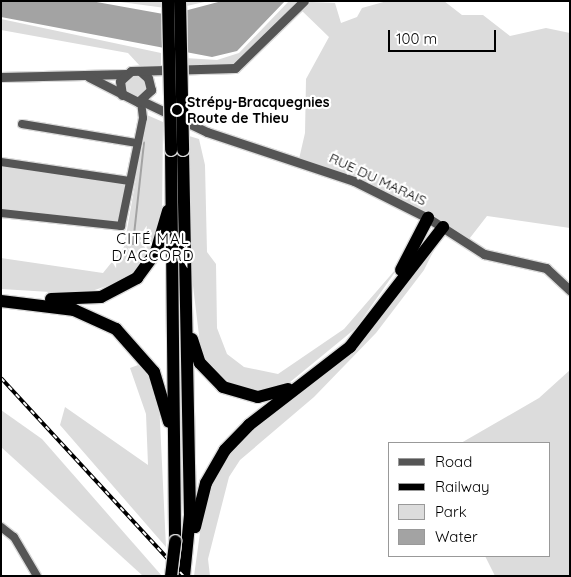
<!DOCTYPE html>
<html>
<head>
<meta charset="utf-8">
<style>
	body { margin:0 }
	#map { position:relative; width:571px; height:577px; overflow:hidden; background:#fff; font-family:Quicksand,sans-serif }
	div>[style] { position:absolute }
	.green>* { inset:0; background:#dcdcdc }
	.round { border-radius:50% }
	.water>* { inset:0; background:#a3a3a3 }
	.stream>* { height:2px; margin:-1px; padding:0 1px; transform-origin:1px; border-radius:1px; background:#a3a3a3 }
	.roads { filter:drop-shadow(1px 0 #dbdbdb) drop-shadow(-1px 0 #dbdbdb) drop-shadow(0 1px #dbdbdb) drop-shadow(0 -1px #dbdbdb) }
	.minor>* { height:8px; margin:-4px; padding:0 4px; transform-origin:4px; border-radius:4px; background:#555 }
	.tertiary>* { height:9px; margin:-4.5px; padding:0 4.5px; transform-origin:4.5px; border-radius:4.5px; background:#555 }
	.trunk>* { height:12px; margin:-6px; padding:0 6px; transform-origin:6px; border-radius:6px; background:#000 }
	.rail>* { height:4px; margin-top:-2px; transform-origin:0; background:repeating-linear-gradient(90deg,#fff 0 5.5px,#000 0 11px); box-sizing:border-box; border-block:1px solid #000 }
	.bridges { filter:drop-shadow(1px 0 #dbdbdb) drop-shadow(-1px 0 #dbdbdb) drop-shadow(0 1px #dbdbdb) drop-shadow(0 -1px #dbdbdb) }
	.trunk-bridge>* { height:12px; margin:-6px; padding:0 6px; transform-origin:6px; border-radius:6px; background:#000 }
	.dots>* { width:14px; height:14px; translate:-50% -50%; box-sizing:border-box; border:2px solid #fff; border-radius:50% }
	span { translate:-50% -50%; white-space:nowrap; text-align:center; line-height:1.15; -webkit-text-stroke:4.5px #fff; paint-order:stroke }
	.poi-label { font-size:14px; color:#000; font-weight:700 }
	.left { translate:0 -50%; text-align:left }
	.street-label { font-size:14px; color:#000 }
	.neighbourhood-label { font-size:15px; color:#000; letter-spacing:1px }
	.frame { position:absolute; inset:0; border:2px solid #000; pointer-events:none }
	.legend { position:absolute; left:388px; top:442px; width:162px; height:115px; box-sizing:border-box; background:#fff; border:1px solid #999; margin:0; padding:6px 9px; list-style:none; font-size:15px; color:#000 }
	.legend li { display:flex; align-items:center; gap:10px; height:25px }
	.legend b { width:25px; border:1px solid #999 }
	.scale { position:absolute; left:388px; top:30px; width:108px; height:22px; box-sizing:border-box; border:2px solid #000; border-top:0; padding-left:6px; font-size:15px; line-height:18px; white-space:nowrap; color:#000; -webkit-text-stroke:4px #fff; paint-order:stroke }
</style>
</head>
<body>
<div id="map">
	<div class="green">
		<div style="clip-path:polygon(113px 1px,209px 1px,173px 9px)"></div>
		<div style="clip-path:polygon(289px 1px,335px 3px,341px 23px,357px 17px,362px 8px,387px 1px,444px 1px,462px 15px,483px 15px,510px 36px,546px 28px,570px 33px,570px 228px,487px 216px,466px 243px,443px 227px,299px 159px,305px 133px,306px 79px,329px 37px,299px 8px,235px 68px,185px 72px,185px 58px,217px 60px,239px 53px)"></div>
		<div style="clip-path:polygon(1px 19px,161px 53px,161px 65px,140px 66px,128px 53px,1px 30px)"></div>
		<div class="round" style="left:124px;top:74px;width:22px;height:22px"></div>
		<div style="clip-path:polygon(147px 115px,163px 122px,162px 214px,158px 239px,130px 278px,83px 294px,1px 289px,1px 258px,103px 273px,124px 247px)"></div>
		<div style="clip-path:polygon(189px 136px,199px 139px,205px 165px,207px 252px,216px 264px,217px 328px,227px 354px,244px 367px,278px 374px,344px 329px,402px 262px,356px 328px,284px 387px,258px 391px,238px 388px,211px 369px,201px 352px,191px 269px)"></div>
		<div style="clip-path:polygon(1px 164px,125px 185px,121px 218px,114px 224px,1px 210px)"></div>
		<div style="clip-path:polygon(439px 240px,424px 270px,376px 333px,314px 397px,240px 460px,229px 477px,208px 559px,210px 576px,194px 576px,204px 504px,217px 469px,246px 432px,344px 355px)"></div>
		<div style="clip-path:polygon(138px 365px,146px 371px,159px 401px,166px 547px,60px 425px,65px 407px,148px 465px,146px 414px,130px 368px)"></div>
		<div style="clip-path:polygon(570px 370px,570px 576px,495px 576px,485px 556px,550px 556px,550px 443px,461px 443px,539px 398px)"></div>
		<div style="clip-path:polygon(1px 410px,42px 439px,162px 576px,143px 576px,1px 447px)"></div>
	</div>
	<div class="water">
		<div style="clip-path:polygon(1px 1px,91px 1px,169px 15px,222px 1px,285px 1px,237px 51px,212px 57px,1px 17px)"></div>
	</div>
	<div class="stream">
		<div style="left:133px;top:244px;width:102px;rotate:-83.8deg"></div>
	</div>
	<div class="roads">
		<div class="minor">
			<div style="left:22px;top:124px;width:117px;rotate:9.4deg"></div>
			<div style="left:1px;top:162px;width:130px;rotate:8.4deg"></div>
			<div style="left:1px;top:213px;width:121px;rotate:6.2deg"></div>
			<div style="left:121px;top:226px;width:110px;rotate:-78.5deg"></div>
			<div style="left:143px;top:118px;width:17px;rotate:-97deg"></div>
			<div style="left:1px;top:527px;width:16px;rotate:38deg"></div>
			<div style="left:14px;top:537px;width:45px;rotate:59.5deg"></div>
		</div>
		<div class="tertiary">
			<div style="left:1px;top:77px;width:125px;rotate:-1.4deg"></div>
			<div style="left:89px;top:77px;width:55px;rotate:27deg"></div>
			<div style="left:138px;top:102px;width:18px;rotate:-43deg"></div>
			<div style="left:151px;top:90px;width:12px;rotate:-104deg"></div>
			<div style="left:148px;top:78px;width:9px;rotate:-139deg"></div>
			<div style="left:122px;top:95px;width:14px;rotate:-98deg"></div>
			<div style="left:120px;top:81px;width:15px;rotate:-42deg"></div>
			<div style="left:131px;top:71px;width:104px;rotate:-1.7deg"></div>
			<div style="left:235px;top:68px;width:96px;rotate:-44.2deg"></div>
			<div style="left:142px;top:101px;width:72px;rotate:25.5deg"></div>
			<div style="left:207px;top:132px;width:155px;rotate:18.4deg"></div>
			<div style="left:354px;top:181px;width:83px;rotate:26.6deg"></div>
			<div style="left:428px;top:218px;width:67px;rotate:32.7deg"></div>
			<div style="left:484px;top:254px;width:64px;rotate:12.7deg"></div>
			<div style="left:546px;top:268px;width:33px;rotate:43deg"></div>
		</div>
		<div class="trunk">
			<div style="left:171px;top:150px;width:391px;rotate:89.4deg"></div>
			<div style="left:183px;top:150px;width:365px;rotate:88.9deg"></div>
			<div style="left:190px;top:515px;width:61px;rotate:95.6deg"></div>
			<div style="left:401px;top:270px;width:59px;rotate:-62.6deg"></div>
			<div style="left:51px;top:299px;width:50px;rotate:-2.3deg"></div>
			<div style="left:101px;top:297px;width:41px;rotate:-27.8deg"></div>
			<div style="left:137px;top:278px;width:32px;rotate:-54deg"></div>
			<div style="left:156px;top:252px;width:43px;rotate:-73.7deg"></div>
			<div style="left:1px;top:301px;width:74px;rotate:7deg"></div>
			<div style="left:74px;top:310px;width:46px;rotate:24.3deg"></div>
			<div style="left:116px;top:329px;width:57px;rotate:48.5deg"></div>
			<div style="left:154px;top:372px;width:52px;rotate:73.3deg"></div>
			<div style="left:192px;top:339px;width:25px;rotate:72deg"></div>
			<div style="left:200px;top:363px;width:33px;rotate:46deg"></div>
			<div style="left:223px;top:387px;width:36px;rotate:16deg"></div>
			<div style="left:258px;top:397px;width:31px;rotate:-15deg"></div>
			<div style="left:195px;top:527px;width:45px;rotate:-76deg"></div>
			<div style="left:206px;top:483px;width:38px;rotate:-60deg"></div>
			<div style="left:225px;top:450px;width:35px;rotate:-46deg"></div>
			<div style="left:249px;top:425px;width:128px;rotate:-37.7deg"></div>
			<div style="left:350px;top:347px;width:152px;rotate:-52.2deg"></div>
		</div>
	</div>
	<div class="rail">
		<div style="left:1px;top:378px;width:270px;rotate:47.3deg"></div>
	</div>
	<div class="bridges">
		<div class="trunk-bridge">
			<div style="left:168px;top:1px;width:149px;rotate:88.8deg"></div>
			<div style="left:180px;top:1px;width:149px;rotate:88.8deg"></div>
			<div style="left:171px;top:576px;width:35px;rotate:-83deg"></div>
		</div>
	</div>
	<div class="dots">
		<div style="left:177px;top:110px;background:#000"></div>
	</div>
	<div class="poi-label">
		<span class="left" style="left:187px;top:110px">Strépy-Bracquegnies<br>Route de Thieu</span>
	</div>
	<div class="street-label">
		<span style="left:378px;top:179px;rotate:25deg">RUE DU MARAIS</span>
	</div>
	<div class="neighbourhood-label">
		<span style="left:153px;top:247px">CITÉ MAL<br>D'ACCORD</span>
	</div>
	<div class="frame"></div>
	<ul class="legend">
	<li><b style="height:6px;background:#555"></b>Road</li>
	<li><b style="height:6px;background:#000"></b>Railway</li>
	<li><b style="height:14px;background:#dcdcdc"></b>Park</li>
	<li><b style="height:14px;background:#a3a3a3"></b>Water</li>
	</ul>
	<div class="scale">100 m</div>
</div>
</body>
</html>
